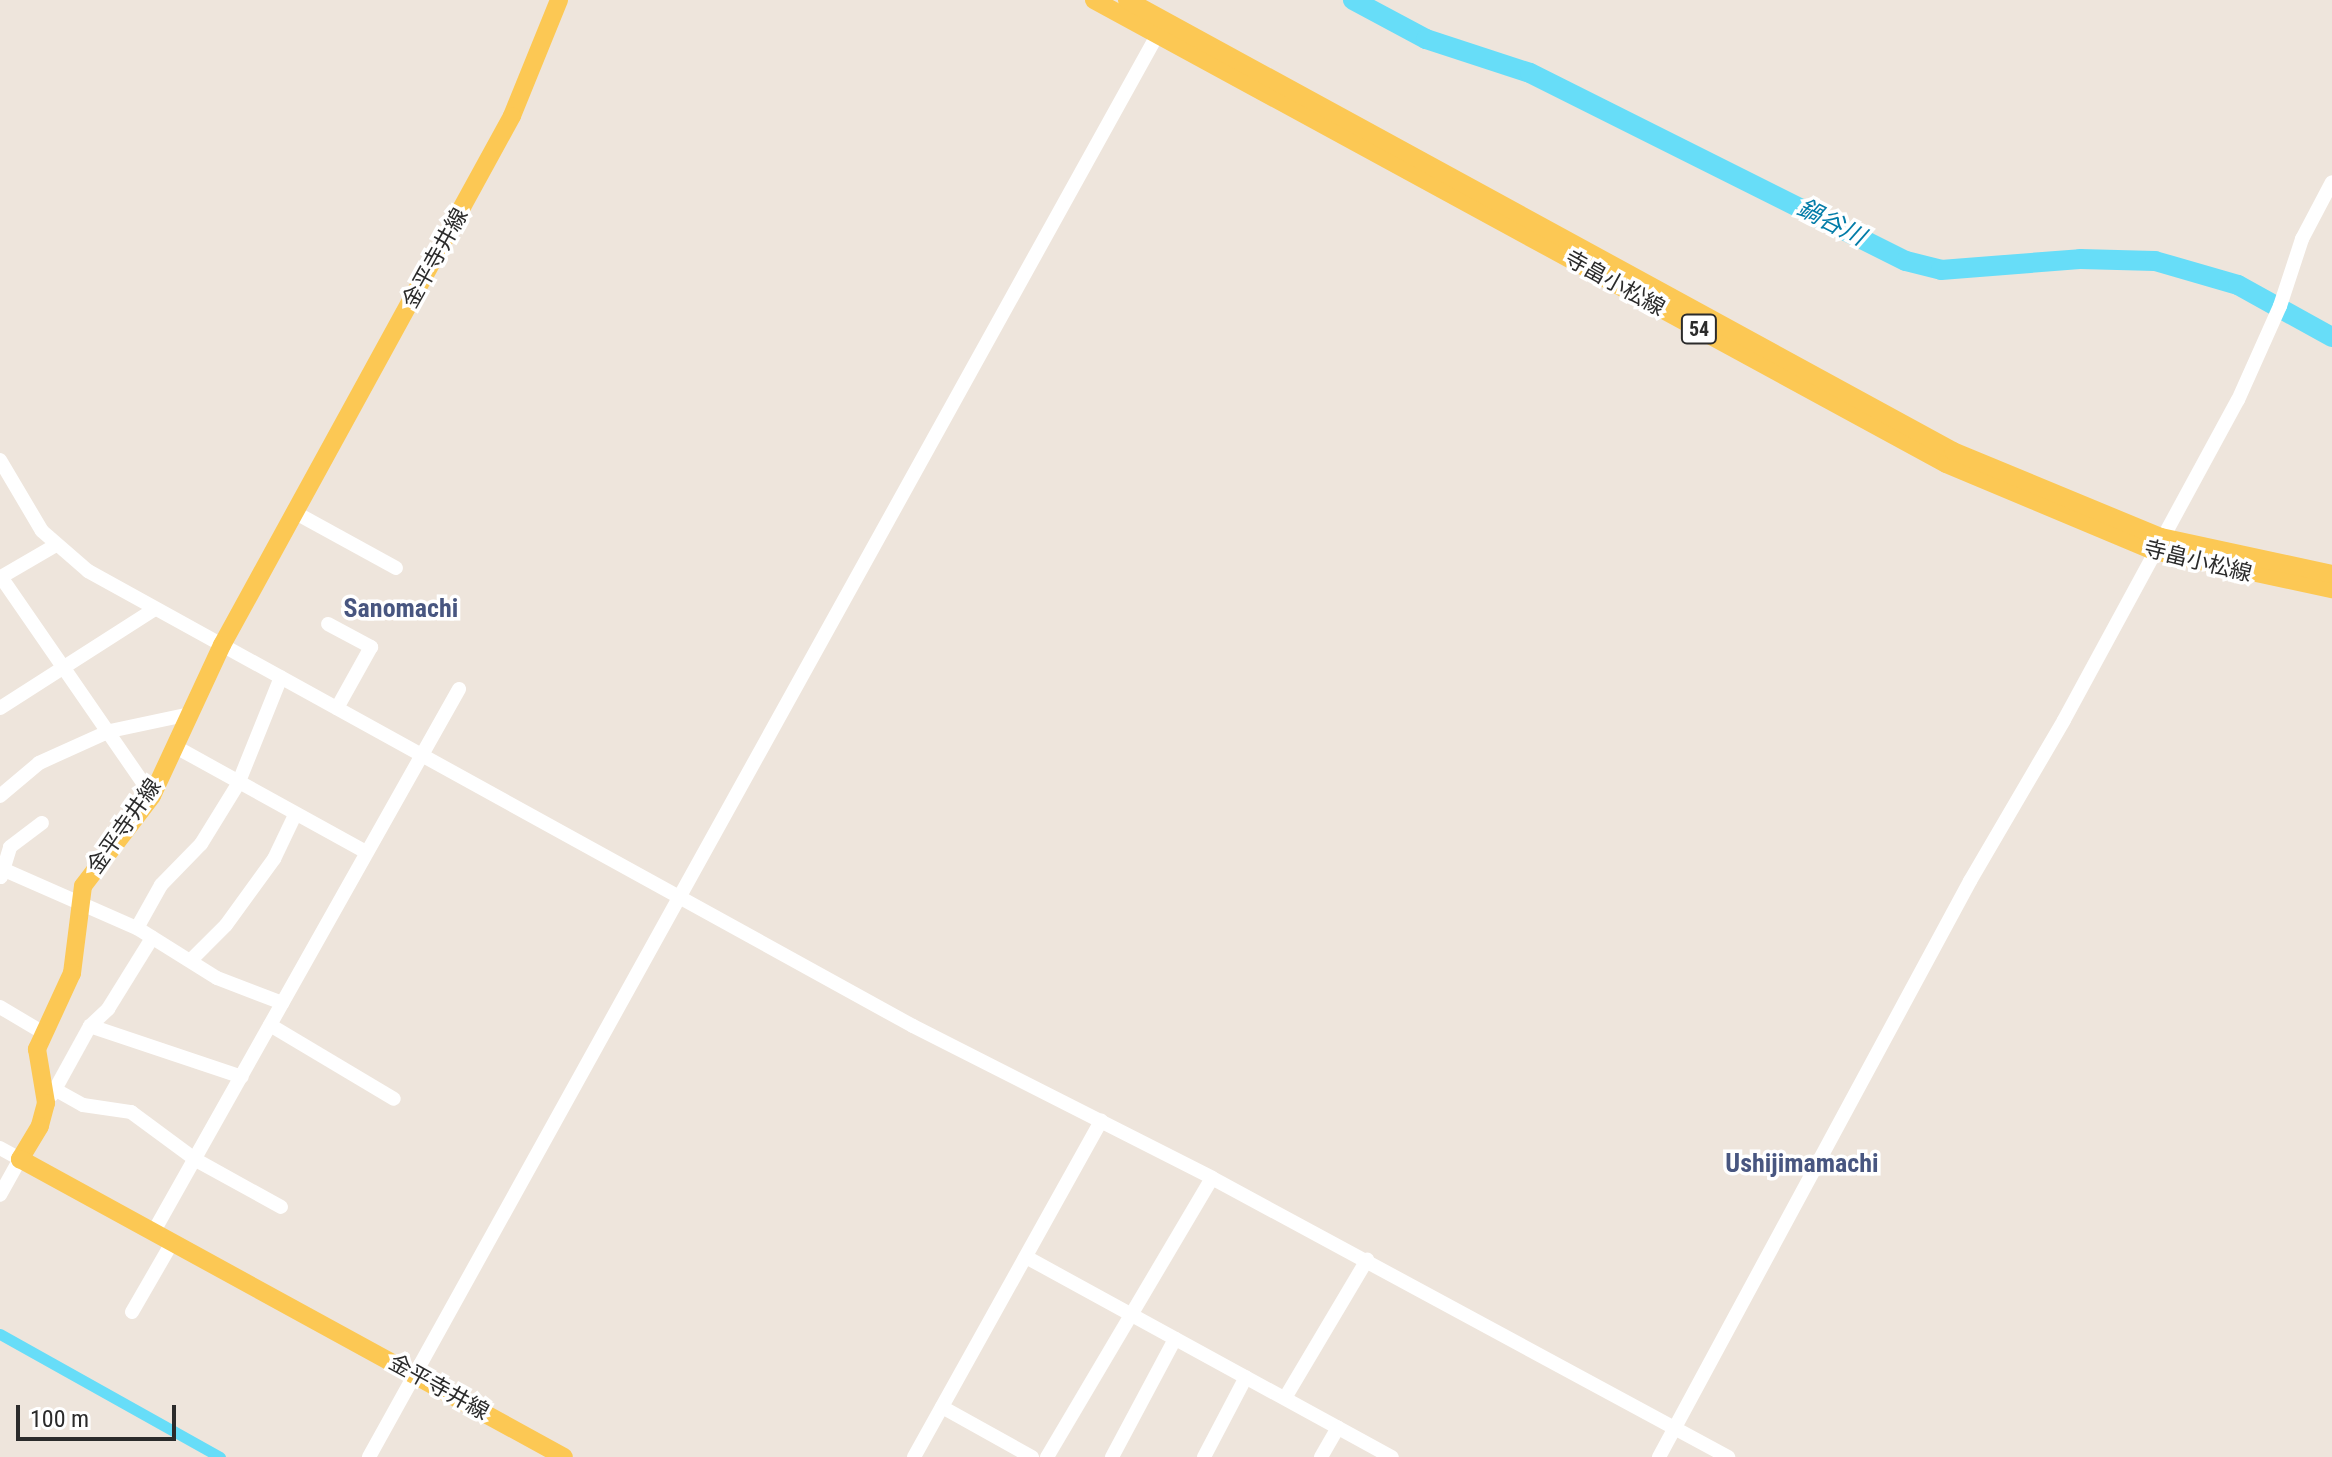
<!DOCTYPE html>
<html>
<head>
<meta charset="utf-8">
<style>
	body { margin:0 }
	#map { position:relative; width:2332px; height:1457px; overflow:hidden; background:#eee5dc; font-family:"Roboto Condensed","Noto Sans JP",sans-serif }
	div>[style] { position:absolute }
	.canal>* { height:11px; margin:-5.5px; padding:0 5.5px; transform-origin:5.5px; border-radius:5.5px; background:#67ddf8 }
	.river>* { height:20px; margin:-10px; padding:0 10px; transform-origin:10px; border-radius:10px; background:#67ddf8 }
	.minor>* { height:14px; margin:-7px; padding:0 7px; transform-origin:7px; border-radius:7px; background:#fff }
	.major>* { height:18px; margin:-9px; padding:0 9px; transform-origin:9px; border-radius:9px; background:#fcc854 }
	span { translate:-50% -50%; white-space:nowrap; text-align:center; line-height:1.15; -webkit-text-stroke:7px #fff; paint-order:stroke }
	.shield-label span { padding:2px 6px; background:#fff; border:2px solid; border-radius:6px; -webkit-text-stroke-width:0 }
	.shield-label { font-size:20px; color:#2b2b2b; font-weight:700 }
	.street-label { font-size:22px; color:#2b2b2b }
	.water-label { font-size:24px; color:#027ca8; font-style:italic }
	.quarter-label { font-size:26px; color:#485680; font-weight:700 }
	.scale { position:absolute; left:16px; top:1405px; width:160px; height:36px; box-sizing:border-box; border:4px solid #2b2b2b; border-top:0; padding-left:10px; font-size:24px; line-height:28px; white-space:nowrap; color:#2b2b2b; -webkit-text-stroke:6px #fff; paint-order:stroke }
</style>
</head>
<body>
<div id="map">
	<div class="canal">
		<div style="left:0;top:1334px;width:252px;rotate:29.2deg"></div>
	</div>
	<div class="river">
		<div style="left:1353px;top:0;width:83px;rotate:28.1deg"></div>
		<div style="left:1426px;top:39px;width:109px;rotate:18.1deg"></div>
		<div style="left:1530px;top:73px;width:420px;rotate:26.6deg"></div>
		<div style="left:1906px;top:261px;width:36px;rotate:14deg"></div>
		<div style="left:1941px;top:270px;width:139px;rotate:-4.5deg"></div>
		<div style="left:2080px;top:259px;width:75px;rotate:1.5deg"></div>
		<div style="left:2155px;top:261px;width:86px;rotate:16.1deg"></div>
		<div style="left:2238px;top:285px;width:107px;rotate:29deg"></div>
	</div>
	<div class="minor">
		<div style="left:0;top:460px;width:82px;rotate:59.4deg"></div>
		<div style="left:42px;top:531px;width:61px;rotate:41deg"></div>
		<div style="left:88px;top:571px;width:942px;rotate:28.88deg"></div>
		<div style="left:913px;top:1026px;width:335px;rotate:26.9deg"></div>
		<div style="left:1212px;top:1178px;width:587px;rotate:28.4deg"></div>
		<div style="left:296px;top:513px;width:114px;rotate:28.8deg"></div>
		<div style="left:56px;top:545px;width:64px;rotate:149.8deg"></div>
		<div style="left:1px;top:577px;width:266px;rotate:55.4deg"></div>
		<div style="left:328px;top:624px;width:49px;rotate:28.1deg"></div>
		<div style="left:371px;top:647px;width:70px;rotate:119.1deg"></div>
		<div style="left:0;top:708px;width:184px;rotate:-32.6deg"></div>
		<div style="left:174px;top:746px;width:219px;rotate:28.9deg"></div>
		<div style="left:0;top:796px;width:51px;rotate:-40.2deg"></div>
		<div style="left:39px;top:763px;width:78px;rotate:-24.3deg"></div>
		<div style="left:110px;top:731px;width:77px;rotate:-12deg"></div>
		<div style="left:0;top:868px;width:150px;rotate:23.7deg"></div>
		<div style="left:137px;top:928px;width:94px;rotate:32deg"></div>
		<div style="left:217px;top:978px;width:70px;rotate:21deg"></div>
		<div style="left:1px;top:877px;width:31px;rotate:-73deg"></div>
		<div style="left:10px;top:847px;width:40px;rotate:-37deg"></div>
		<div style="left:137px;top:928px;width:49px;rotate:-60.8deg"></div>
		<div style="left:161px;top:885px;width:57px;rotate:-45.7deg"></div>
		<div style="left:201px;top:844px;width:70px;rotate:-58.3deg"></div>
		<div style="left:238px;top:784px;width:115px;rotate:-68.1deg"></div>
		<div style="left:191px;top:960px;width:49px;rotate:-45deg"></div>
		<div style="left:226px;top:925px;width:82px;rotate:-54deg"></div>
		<div style="left:274px;top:859px;width:49px;rotate:-64.5deg"></div>
		<div style="left:0;top:1007px;width:49px;rotate:30.8deg"></div>
		<div style="left:270px;top:1025px;width:144px;rotate:30.8deg"></div>
		<div style="left:90px;top:1026px;width:160px;rotate:18.5deg"></div>
		<div style="left:56px;top:1090px;width:31px;rotate:29deg"></div>
		<div style="left:83px;top:1105px;width:49px;rotate:8.3deg"></div>
		<div style="left:131px;top:1112px;width:81px;rotate:36.4deg"></div>
		<div style="left:196px;top:1160px;width:97px;rotate:28.9deg"></div>
		<div style="left:52px;top:1095px;width:79px;rotate:-61.2deg"></div>
		<div style="left:90px;top:1026px;width:25px;rotate:-43deg"></div>
		<div style="left:108px;top:1009px;width:84px;rotate:-58.2deg"></div>
		<div style="left:0;top:1148px;width:23px;rotate:29deg"></div>
		<div style="left:20px;top:1159px;width:41px;rotate:119.1deg"></div>
		<div style="left:154px;top:1231px;width:622px;rotate:-60.63deg"></div>
		<div style="left:1026px;top:1257px;width:417px;rotate:28.7deg"></div>
		<div style="left:132px;top:1312px;width:82px;rotate:-60deg"></div>
		<div style="left:1285px;top:1398px;width:161px;rotate:-59.3deg"></div>
		<div style="left:942px;top:1407px;width:103px;rotate:29.1deg"></div>
		<div style="left:369px;top:1457px;width:1634px;rotate:-61deg"></div>
		<div style="left:914px;top:1457px;width:385px;rotate:-60.9deg"></div>
		<div style="left:1047px;top:1457px;width:324px;rotate:-59.4deg"></div>
		<div style="left:1112px;top:1457px;width:134px;rotate:-61.9deg"></div>
		<div style="left:1204px;top:1457px;width:90px;rotate:-62.3deg"></div>
		<div style="left:1321px;top:1457px;width:34px;rotate:-60deg"></div>
		<div style="left:1659px;top:1457px;width:655px;rotate:-61.63deg"></div>
		<div style="left:1970px;top:881px;width:186px;rotate:-59.7deg"></div>
		<div style="left:2064px;top:720px;width:364px;rotate:-61.5deg"></div>
		<div style="left:2238px;top:400px;width:103px;rotate:-65.9deg"></div>
		<div style="left:2280px;top:306px;width:71px;rotate:-71.8deg"></div>
		<div style="left:2302px;top:239px;width:64px;rotate:-62.2deg"></div>
	</div>
	<div class="major">
		<div style="left:559px;top:0;width:125px;rotate:112.1deg"></div>
		<div style="left:512px;top:116px;width:603px;rotate:118.73deg"></div>
		<div style="left:222px;top:645px;width:166px;rotate:114.9deg"></div>
		<div style="left:152px;top:796px;width:113px;rotate:127.5deg"></div>
		<div style="left:83px;top:886px;width:88px;rotate:97.2deg"></div>
		<div style="left:72px;top:973px;width:84px;rotate:114.7deg"></div>
		<div style="left:37px;top:1049px;width:55px;rotate:80.5deg"></div>
		<div style="left:46px;top:1103px;width:24px;rotate:105deg"></div>
		<div style="left:40px;top:1126px;width:39px;rotate:121deg"></div>
		<div style="left:20px;top:1159px;width:620px;rotate:28.71deg"></div>
		<div style="left:1094px;top:0;width:970px;rotate:28.57deg"></div>
		<div style="left:1946px;top:464px;width:225px;rotate:22.7deg"></div>
		<div style="left:2154px;top:551px;width:182px;rotate:12.1deg"></div>
		<div style="left:1127px;top:0;width:941px;rotate:28.63deg"></div>
		<div style="left:1953px;top:451px;width:225px;rotate:22.5deg"></div>
		<div style="left:2161px;top:537px;width:175px;rotate:12.2deg"></div>
	</div>
	<div class="shield-label">
		<span style="left:1699px;top:329px">54</span>
	</div>
	<div class="street-label">
		<span style="left:435px;top:258px;rotate:-61deg">金平寺井線</span>
		<span style="left:1615px;top:283px;rotate:29deg">寺畠小松線</span>
		<span style="left:2198px;top:561px;rotate:14deg">寺畠小松線</span>
		<span style="left:124px;top:826px;rotate:-55deg">金平寺井線</span>
		<span style="left:439px;top:1387px;rotate:29deg">金平寺井線</span>
	</div>
	<div class="water-label">
		<span style="left:1831px;top:223px;rotate:27deg">鍋谷川</span>
	</div>
	<div class="quarter-label">
		<span style="left:401px;top:609px">Sanomachi</span>
		<span style="left:1802px;top:1164px">Ushijimamachi</span>
	</div>
	<div class="scale">100 m</div>
</div>
</body>
</html>
